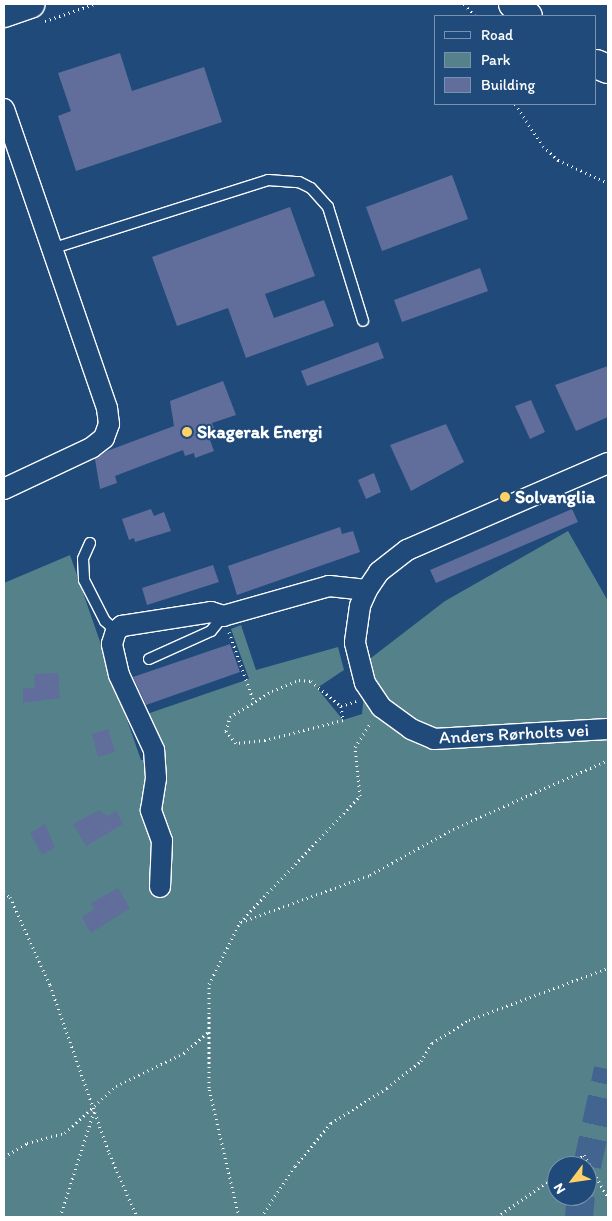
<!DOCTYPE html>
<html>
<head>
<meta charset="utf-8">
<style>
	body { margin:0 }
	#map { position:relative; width:612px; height:1221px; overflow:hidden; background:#1f4a7a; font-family:Itim,sans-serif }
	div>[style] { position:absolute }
	.green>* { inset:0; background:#54818a }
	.building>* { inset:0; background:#616e9b }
	.primary-tunnel>* { height:28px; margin-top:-14px; transform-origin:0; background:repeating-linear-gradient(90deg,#41658e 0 28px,transparent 0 42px) }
	.path>* { height:3px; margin-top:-1.5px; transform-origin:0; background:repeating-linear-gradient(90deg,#fff 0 1px,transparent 0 5px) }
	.roads { filter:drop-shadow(1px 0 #fff) drop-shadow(-1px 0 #fff) drop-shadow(0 1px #fff) drop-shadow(0 -1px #fff) }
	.service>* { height:10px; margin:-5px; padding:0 5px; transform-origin:5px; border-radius:5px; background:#1f4a7a }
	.minor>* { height:20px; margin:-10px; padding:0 10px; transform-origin:10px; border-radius:10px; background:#1f4a7a }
	.secondary>* { height:28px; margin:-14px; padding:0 14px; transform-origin:14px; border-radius:14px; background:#1f4a7a }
	.dots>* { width:14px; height:14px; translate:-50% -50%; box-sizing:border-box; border:2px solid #1f4a7a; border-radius:50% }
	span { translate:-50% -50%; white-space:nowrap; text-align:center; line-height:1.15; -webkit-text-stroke:4px #1f4a7a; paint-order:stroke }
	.poi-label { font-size:18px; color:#fff; font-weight:700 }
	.left { translate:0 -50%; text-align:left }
	.street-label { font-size:18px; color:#fff }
	.frame { position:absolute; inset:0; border:5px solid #fff; pointer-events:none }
	.legend { position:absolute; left:434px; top:15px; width:162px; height:90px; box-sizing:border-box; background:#1f4a7a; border:1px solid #7992af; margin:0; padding:6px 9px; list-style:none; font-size:15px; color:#fff }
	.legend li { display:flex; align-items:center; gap:10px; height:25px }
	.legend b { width:25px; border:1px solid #7992af }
	.north { position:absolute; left:547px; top:1156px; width:50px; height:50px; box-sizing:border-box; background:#1f4a7a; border:1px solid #7992af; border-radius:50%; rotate:239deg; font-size:14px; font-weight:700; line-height:20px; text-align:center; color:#fff }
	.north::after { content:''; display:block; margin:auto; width:18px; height:22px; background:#ffd166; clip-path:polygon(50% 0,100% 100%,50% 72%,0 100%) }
</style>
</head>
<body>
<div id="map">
	<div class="green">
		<div style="clip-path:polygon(evenodd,568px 531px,608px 601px,608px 1217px,4px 1217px,4px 583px,70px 555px,141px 760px,164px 761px,141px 716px,249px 679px,231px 629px,241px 625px,256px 670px,338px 647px,344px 670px,317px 688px,343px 720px,362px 714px,367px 661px,445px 601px,568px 531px,557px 1166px,587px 1166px,587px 1196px,557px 1196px,557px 1166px)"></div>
	</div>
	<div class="building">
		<div style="clip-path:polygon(120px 53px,132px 91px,204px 67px,222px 122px,76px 171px,58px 116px,71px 111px,58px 73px)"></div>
		<div style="clip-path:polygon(452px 175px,468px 219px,382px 251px,366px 207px)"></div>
		<div style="clip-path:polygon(290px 207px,315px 276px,265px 294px,274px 318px,324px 300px,334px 326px,246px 358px,228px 308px,177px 326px,152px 257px)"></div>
		<div style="clip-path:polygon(480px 268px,488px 291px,402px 322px,394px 300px)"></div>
		<div style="clip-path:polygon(378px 342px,384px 358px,307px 386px,301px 371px)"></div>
		<div style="clip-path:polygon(608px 366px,608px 417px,576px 431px,555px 385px)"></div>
		<div style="clip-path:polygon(223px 381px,236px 415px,212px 423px,218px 438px,210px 440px,214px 451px,195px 458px,194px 453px,185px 456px,183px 450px,115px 476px,117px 483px,100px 489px,95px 459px,107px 451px,174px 426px,170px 401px)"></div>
		<div style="clip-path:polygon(531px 400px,545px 432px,530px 439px,515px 406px)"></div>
		<div style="clip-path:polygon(446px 424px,464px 462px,411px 491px,390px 445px)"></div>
		<div style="clip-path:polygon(374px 473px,381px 492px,366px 499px,358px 480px)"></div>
		<div style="clip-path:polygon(151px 509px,154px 516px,164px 512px,171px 531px,135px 542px,134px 538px,129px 540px,122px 519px)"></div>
		<div style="clip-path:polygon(572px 509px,578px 522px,436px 583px,430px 570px)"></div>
		<div style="clip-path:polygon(340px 527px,342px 534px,353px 531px,360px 552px,237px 595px,228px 566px)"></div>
		<div style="clip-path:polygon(213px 565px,219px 582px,147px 605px,142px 588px)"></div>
		<div style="clip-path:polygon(230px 644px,240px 672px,146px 705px,133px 677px)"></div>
		<div style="clip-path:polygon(58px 673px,60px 698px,23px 703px,23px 688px,35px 688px,34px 674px)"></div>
		<div style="clip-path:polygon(108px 729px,115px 752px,98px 757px,92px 734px)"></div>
		<div style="clip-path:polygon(99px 810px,107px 816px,116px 811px,123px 824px,86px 846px,73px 824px)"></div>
		<div style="clip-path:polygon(45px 824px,55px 847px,42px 855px,30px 833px)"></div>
		<div style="clip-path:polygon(118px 888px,130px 908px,91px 933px,82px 917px,94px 909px,91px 903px)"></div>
	</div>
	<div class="primary-tunnel">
		<div style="left:587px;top:1166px;width:99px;rotate:-77.8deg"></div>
		<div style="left:579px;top:1217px;width:21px;rotate:-85deg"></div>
	</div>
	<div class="path">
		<div style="left:464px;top:4px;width:16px;rotate:47deg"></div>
		<div style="left:45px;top:21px;width:52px;rotate:-19.1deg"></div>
		<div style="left:515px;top:104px;width:50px;rotate:56.3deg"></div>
		<div style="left:543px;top:146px;width:21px;rotate:43deg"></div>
		<div style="left:558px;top:160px;width:55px;rotate:24.7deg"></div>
		<div style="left:229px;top:632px;width:74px;rotate:70.3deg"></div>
		<div style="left:341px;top:706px;width:14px;rotate:82deg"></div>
		<div style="left:343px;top:720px;width:81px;rotate:165.6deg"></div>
		<div style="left:265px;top:740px;width:29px;rotate:174deg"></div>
		<div style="left:236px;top:743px;width:16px;rotate:-130deg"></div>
		<div style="left:226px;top:731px;width:15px;rotate:-74deg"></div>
		<div style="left:230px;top:717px;width:49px;rotate:-31.8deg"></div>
		<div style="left:272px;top:691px;width:29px;rotate:-22deg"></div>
		<div style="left:299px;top:680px;width:12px;rotate:5deg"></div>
		<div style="left:311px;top:681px;width:39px;rotate:40deg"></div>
		<div style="left:341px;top:706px;width:16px;rotate:-18deg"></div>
		<div style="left:4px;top:892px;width:8px;rotate:40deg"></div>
		<div style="left:10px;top:897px;width:97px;rotate:65.6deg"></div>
		<div style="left:50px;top:985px;width:178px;rotate:70.6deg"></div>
		<div style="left:109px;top:1153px;width:70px;rotate:66.4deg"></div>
		<div style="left:241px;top:922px;width:137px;rotate:-20deg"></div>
		<div style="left:370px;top:875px;width:95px;rotate:-29deg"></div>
		<div style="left:453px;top:829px;width:170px;rotate:-24deg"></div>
		<div style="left:4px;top:1157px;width:27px;rotate:-31deg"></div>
		<div style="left:27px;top:1143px;width:39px;rotate:-15deg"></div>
		<div style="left:65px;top:1133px;width:69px;rotate:-42.7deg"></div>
		<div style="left:116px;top:1086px;width:76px;rotate:-25.9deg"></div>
		<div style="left:184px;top:1053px;width:33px;rotate:-41deg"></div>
		<div style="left:569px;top:1166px;width:19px;rotate:-36deg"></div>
		<div style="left:584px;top:1155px;width:49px;rotate:60.8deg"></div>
		<div style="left:60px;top:1217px;width:111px;rotate:-72.2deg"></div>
		<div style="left:239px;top:1217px;width:132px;rotate:-103.1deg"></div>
		<div style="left:209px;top:1088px;width:104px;rotate:-90deg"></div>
		<div style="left:209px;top:984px;width:69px;rotate:-63.4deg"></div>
		<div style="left:240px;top:922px;width:174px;rotate:-46.4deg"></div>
		<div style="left:360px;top:796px;width:49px;rotate:-95.8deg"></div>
		<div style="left:355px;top:747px;width:30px;rotate:-57deg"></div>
		<div style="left:261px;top:1217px;width:61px;rotate:-56.3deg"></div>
		<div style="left:295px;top:1166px;width:56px;rotate:-50.1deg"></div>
		<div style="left:331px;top:1123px;width:66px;rotate:-32deg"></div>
		<div style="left:387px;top:1088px;width:43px;rotate:-38.5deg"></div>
		<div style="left:421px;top:1061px;width:21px;rotate:-59deg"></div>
		<div style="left:432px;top:1043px;width:44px;rotate:-31.9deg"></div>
		<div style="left:469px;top:1020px;width:148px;rotate:-20.5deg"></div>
		<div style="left:497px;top:1217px;width:73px;rotate:-35deg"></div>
	</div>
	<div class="roads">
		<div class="service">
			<div style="left:51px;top:249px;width:228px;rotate:-17.6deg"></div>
			<div style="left:268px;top:180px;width:31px;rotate:4deg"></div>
			<div style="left:299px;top:182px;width:13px;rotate:27deg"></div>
			<div style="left:311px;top:188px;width:25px;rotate:48deg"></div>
			<div style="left:328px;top:207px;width:119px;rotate:72.9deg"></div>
			<div style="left:90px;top:543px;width:17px;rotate:114deg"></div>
			<div style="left:83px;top:559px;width:21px;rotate:87deg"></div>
			<div style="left:84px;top:580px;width:46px;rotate:62.9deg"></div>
			<div style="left:105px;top:621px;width:15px;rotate:42deg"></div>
			<div style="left:149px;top:659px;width:68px;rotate:-24.3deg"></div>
			<div style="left:211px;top:631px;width:19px;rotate:-51deg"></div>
		</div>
		<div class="minor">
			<div style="left:4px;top:109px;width:316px;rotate:71deg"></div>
			<div style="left:107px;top:408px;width:16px;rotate:83deg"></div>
			<div style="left:109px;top:424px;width:15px;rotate:110deg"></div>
			<div style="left:104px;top:438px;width:16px;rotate:142deg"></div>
			<div style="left:91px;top:448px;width:96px;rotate:154.8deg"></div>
			<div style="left:608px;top:463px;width:219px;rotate:156.6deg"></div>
			<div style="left:407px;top:550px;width:36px;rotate:142deg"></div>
			<div style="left:379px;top:572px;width:22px;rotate:124deg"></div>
			<div style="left:367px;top:590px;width:17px;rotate:114deg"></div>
			<div style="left:360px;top:606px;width:37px;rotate:98deg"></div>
			<div style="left:355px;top:643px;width:41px;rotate:76deg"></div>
			<div style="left:365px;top:683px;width:29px;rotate:56deg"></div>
			<div style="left:381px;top:707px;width:37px;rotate:36deg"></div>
			<div style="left:411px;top:729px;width:25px;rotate:23deg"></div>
			<div style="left:434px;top:739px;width:174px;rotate:-3.3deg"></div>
			<div style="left:160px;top:887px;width:46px;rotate:-87.5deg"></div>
			<div style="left:162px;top:841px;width:33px;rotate:-110deg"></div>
			<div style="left:151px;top:810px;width:32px;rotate:-81deg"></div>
			<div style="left:156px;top:778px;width:28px;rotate:-94deg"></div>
			<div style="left:154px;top:750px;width:83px;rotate:-115deg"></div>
			<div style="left:119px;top:675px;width:32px;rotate:-103deg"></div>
			<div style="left:112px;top:644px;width:14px;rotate:-73deg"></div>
			<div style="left:116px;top:631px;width:8px;rotate:-40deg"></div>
			<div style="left:122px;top:626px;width:90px;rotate:-8.9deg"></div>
			<div style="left:211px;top:612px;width:13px;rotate:18deg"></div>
			<div style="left:223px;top:616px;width:110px;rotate:-15.8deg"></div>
			<div style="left:329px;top:586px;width:38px;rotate:6deg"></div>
		</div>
		<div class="secondary">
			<div style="left:513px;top:4px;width:19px;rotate:39deg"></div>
			<div style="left:4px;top:13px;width:28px;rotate:-19deg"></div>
			<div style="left:596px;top:64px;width:13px;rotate:23deg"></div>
		</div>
	</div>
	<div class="dots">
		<div style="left:187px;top:432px;background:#ffd166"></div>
		<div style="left:505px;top:497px;background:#ffd166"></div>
	</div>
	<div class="poi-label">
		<span class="left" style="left:197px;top:432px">Skagerak Energi</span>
		<span class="left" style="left:515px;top:497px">Solvanglia</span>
	</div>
	<div class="street-label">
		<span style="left:514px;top:734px;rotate:-3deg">Anders Rørholts vei</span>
	</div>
	<div class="frame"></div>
	<ul class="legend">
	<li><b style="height:6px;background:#1f4a7a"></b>Road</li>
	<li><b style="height:14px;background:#54818a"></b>Park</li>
	<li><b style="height:14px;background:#616e9b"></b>Building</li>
	</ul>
	<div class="north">N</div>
</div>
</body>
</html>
